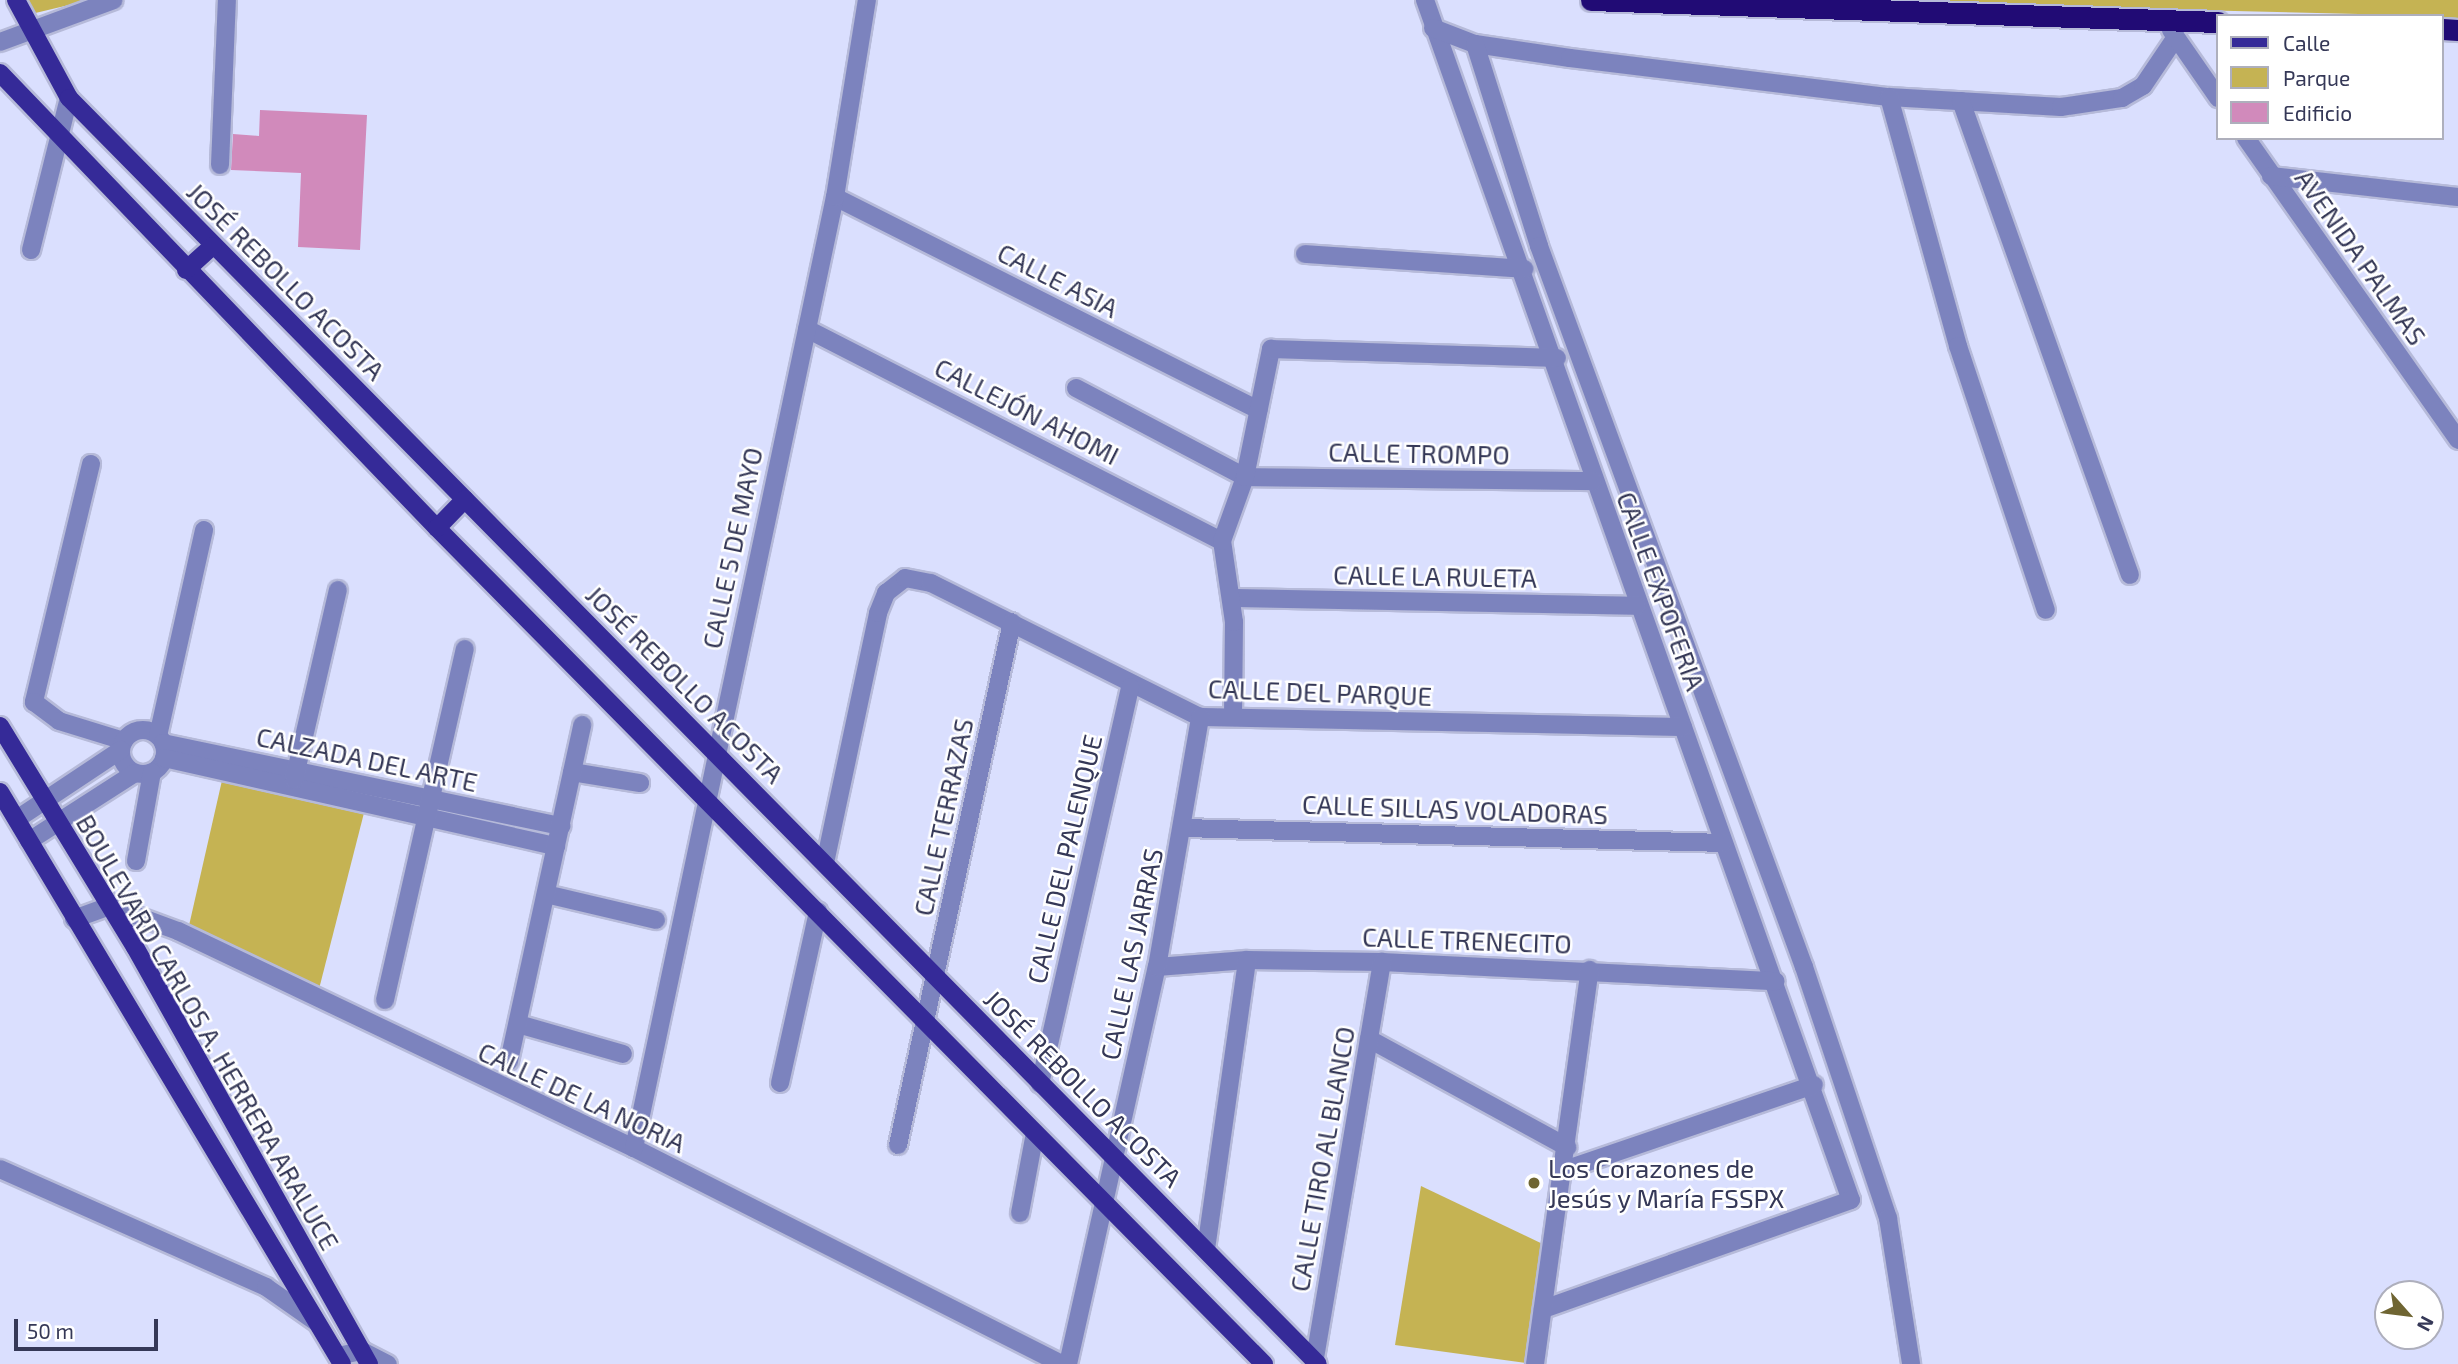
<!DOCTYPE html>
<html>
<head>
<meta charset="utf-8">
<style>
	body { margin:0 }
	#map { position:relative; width:2458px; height:1364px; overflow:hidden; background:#dadffe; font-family:"Exo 2",sans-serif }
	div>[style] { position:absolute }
	.green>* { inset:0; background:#c5b353 }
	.building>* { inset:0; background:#d18abb }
	.roads { filter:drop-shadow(2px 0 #b6bad9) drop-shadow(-2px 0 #b6bad9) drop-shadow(0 2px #b6bad9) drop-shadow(0 -2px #b6bad9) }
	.minor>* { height:18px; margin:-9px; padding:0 9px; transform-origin:9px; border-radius:9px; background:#7c83be }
	.minor>.ring { margin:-9px; padding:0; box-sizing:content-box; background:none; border:18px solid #7c83be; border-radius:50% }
	.major>* { height:18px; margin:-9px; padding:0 9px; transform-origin:9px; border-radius:9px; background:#352a98 }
	.highway>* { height:21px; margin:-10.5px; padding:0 10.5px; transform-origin:10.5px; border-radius:10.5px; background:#210b75 }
	.dots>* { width:19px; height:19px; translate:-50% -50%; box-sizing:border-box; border:4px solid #fff; border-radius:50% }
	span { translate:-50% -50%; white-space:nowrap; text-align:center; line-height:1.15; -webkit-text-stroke:5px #fff; paint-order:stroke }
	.street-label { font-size:26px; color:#353857 }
	.poi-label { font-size:26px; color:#353857 }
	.left { translate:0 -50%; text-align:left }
	.legend { position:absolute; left:2216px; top:14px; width:228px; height:126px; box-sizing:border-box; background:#fff; border:2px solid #aeafbc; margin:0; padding:9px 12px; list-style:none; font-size:21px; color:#353857 }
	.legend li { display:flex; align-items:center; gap:14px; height:35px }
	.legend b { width:35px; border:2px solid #aeafbc }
	.north { position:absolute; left:2374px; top:1280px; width:70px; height:70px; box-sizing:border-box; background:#fff; border:2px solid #aeafbc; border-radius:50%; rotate:118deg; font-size:19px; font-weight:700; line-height:28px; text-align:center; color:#353857 }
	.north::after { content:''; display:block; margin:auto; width:24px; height:32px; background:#6f6532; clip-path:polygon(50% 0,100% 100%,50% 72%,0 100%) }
	.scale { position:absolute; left:14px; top:1319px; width:144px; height:32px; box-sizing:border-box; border:4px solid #353857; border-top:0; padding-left:9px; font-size:21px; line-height:24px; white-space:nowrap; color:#353857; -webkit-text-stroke:5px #fff; paint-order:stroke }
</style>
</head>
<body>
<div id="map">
	<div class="green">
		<div style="clip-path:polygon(13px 0,90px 0,27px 15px)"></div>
		<div style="clip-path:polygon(1777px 0,2458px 0,2458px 24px,2442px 23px,2442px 16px)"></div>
		<div style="clip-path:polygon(223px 776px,365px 809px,319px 989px,188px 930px)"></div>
		<div style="clip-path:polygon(1421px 1186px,1551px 1248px,1534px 1364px,1395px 1345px)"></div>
	</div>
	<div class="building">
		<div style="clip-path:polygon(260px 110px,367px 115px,360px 250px,298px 247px,301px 173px,231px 170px,233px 134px,259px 136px)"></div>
	</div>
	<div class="roads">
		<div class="minor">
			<div style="left:1425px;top:0;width:1273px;rotate:70.46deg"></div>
			<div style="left:1851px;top:1200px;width:327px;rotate:160.5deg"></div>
			<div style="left:1433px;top:28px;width:45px;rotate:20.9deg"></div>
			<div style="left:1475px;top:44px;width:96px;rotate:8.4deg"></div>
			<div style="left:1570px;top:58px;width:321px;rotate:7deg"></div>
			<div style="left:1889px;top:97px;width:172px;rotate:3.3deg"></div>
			<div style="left:2061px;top:107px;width:62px;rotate:-8.4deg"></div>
			<div style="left:2122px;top:98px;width:24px;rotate:-30deg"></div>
			<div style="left:2143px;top:86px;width:59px;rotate:-56deg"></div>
			<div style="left:2171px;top:30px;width:83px;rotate:55.3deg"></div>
			<div style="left:0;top:42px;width:121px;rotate:-20.2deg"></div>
			<div style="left:1475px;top:44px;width:212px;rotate:72.4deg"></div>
			<div style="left:1539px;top:246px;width:768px;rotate:69.82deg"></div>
			<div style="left:1804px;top:967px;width:265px;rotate:71.5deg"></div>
			<div style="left:1888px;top:1218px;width:148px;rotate:81deg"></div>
			<div style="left:1889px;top:97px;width:258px;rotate:74.5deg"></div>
			<div style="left:1958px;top:346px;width:278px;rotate:71.6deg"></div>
			<div style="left:1961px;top:101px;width:503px;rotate:70.38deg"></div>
			<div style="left:2246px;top:138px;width:369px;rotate:54.9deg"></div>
			<div style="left:220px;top:165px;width:165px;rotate:-87.6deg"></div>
			<div style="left:2271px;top:176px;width:188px;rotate:6.4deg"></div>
			<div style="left:835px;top:197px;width:474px;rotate:26.7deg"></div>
			<div style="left:31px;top:250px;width:157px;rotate:-76deg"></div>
			<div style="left:1305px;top:254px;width:220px;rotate:3.9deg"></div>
			<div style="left:807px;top:329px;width:466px;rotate:27.1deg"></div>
			<div style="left:1076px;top:388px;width:191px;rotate:27.8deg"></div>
			<div style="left:1245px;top:477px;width:348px;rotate:0.7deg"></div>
			<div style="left:91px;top:464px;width:245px;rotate:103.5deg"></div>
			<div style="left:34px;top:702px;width:31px;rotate:37deg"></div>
			<div style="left:59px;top:721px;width:68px;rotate:17.1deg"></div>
			<div style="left:1232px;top:598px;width:405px;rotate:1.1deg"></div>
			<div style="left:1233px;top:717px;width:95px;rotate:-89.4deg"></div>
			<div style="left:1234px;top:622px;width:82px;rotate:-98.4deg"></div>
			<div style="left:1222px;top:541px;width:68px;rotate:-70.2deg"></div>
			<div style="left:1245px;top:477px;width:131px;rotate:-78.5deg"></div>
			<div style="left:1271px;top:349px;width:286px;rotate:1.8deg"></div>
			<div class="ring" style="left:121px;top:730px;width:26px;height:26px"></div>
			<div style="left:158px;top:736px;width:211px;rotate:-77.4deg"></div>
			<div style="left:163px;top:743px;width:407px;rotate:11.8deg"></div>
			<div style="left:164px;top:758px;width:402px;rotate:12.7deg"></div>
			<div style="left:572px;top:772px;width:69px;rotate:9.2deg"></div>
			<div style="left:294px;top:780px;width:195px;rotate:-77deg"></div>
			<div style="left:17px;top:819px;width:125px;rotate:-33.6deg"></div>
			<div style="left:1184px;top:828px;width:539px;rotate:1.59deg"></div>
			<div style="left:29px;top:841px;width:126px;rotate:-32.7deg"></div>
			<div style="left:136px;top:861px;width:90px;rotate:-79.8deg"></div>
			<div style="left:825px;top:863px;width:256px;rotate:-78deg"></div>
			<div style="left:878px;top:613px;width:22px;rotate:-68deg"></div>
			<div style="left:886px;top:593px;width:24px;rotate:-38deg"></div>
			<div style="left:905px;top:578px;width:26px;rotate:11deg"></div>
			<div style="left:931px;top:583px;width:301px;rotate:26.5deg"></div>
			<div style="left:1200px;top:717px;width:483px;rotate:1.2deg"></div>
			<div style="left:546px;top:894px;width:113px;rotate:13.3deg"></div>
			<div style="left:74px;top:919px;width:38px;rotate:-20deg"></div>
			<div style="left:110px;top:906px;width:72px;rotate:20.2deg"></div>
			<div style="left:178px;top:931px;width:505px;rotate:25.45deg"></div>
			<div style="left:634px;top:1148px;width:479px;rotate:26.8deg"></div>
			<div style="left:1157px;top:967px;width:90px;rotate:-4.4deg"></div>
			<div style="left:1247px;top:960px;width:135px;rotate:0.8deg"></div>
			<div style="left:1382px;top:962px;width:394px;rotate:2.8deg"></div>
			<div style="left:385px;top:1000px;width:360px;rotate:-77.2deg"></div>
			<div style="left:518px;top:1024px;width:109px;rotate:15.9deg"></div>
			<div style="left:1369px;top:1039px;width:226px;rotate:28.6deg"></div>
			<div style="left:509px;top:1061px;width:344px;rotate:-77.7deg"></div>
			<div style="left:780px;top:1083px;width:176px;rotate:-77.5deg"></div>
			<div style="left:1040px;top:1084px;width:407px;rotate:-77.2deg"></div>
			<div style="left:898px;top:1145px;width:535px;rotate:-77.7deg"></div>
			<div style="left:634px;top:1148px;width:972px;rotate:-78.07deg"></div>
			<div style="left:835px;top:197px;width:200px;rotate:-80.8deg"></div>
			<div style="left:0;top:1169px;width:291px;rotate:23.9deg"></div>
			<div style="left:266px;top:1287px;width:61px;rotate:35deg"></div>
			<div style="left:1564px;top:1170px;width:264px;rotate:-18.8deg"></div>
			<div style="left:1020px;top:1213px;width:81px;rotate:-79.4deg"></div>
			<div style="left:1206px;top:1249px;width:292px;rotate:-81.9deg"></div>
			<div style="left:338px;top:1356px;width:25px;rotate:-12deg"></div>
			<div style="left:362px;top:1351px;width:29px;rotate:27deg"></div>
			<div style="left:1068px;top:1364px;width:407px;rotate:-77.4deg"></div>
			<div style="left:1157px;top:967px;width:254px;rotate:-80.2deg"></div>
			<div style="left:1314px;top:1364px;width:408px;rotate:-80.4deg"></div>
			<div style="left:1535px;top:1364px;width:398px;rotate:-82.1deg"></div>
		</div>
		<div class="major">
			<div style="left:16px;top:0;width:111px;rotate:61.6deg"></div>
			<div style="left:69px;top:98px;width:1778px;rotate:45.39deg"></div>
			<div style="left:0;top:73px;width:631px;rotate:46.16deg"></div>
			<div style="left:437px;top:528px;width:1176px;rotate:45.31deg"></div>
			<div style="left:186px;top:270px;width:36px;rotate:-42deg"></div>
			<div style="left:437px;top:528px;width:40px;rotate:-46deg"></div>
			<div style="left:0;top:726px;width:259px;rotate:58.6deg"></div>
			<div style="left:135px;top:947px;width:478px;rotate:60.7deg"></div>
			<div style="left:0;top:792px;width:666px;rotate:59.12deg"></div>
		</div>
		<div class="highway">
			<div style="left:1591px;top:0;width:627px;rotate:2.01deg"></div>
			<div style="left:2442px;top:29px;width:16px;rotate:4deg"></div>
		</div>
	</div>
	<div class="dots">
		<div style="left:1534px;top:1183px;background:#6f6532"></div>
	</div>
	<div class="street-label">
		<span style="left:2361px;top:257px;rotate:55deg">AVENIDA PALMAS</span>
		<span style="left:1058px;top:280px;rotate:27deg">CALLE ASIA</span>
		<span style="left:286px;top:281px;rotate:45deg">JOSÉ REBOLLO ACOSTA</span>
		<span style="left:1027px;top:411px;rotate:27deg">CALLEJÓN AHOMI</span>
		<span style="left:1419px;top:453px;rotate:1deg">CALLE TROMPO</span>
		<span style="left:732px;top:548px;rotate:-78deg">CALLE 5 DE MAYO</span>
		<span style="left:1435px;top:576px;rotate:1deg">CALLE LA RULETA</span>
		<span style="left:1661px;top:591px;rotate:70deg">CALLE EXPOFERIA</span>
		<span style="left:685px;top:684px;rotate:45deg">JOSÉ REBOLLO ACOSTA</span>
		<span style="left:1320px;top:692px;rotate:2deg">CALLE DEL PARQUE</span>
		<span style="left:367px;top:759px;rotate:12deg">CALZADA DEL ARTE</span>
		<span style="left:1455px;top:809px;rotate:2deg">CALLE SILLAS VOLADORAS</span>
		<span style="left:943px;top:817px;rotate:-78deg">CALLE TERRAZAS</span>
		<span style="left:1064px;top:859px;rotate:-77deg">CALLE DEL PALENQUE</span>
		<span style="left:1467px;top:940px;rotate:2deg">CALLE TRENECITO</span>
		<span style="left:1131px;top:954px;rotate:-78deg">CALLE LAS JARRAS</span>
		<span style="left:208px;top:1032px;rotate:60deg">BOULEVARD CARLOS A. HERRERA ARALUCE</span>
		<span style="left:1083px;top:1088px;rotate:45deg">JOSÉ REBOLLO ACOSTA</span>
		<span style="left:582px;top:1097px;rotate:25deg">CALLE DE LA NORIA</span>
		<span style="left:1322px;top:1159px;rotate:-80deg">CALLE TIRO AL BLANCO</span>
	</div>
	<div class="poi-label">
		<span class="left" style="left:1548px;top:1183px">Los Corazones de<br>Jesús y María FSSPX</span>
	</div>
	<ul class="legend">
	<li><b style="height:9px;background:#352a98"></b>Calle</li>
	<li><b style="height:19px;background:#c5b353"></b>Parque</li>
	<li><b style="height:19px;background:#d18abb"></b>Edificio</li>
	</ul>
	<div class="north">N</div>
	<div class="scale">50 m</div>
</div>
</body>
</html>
